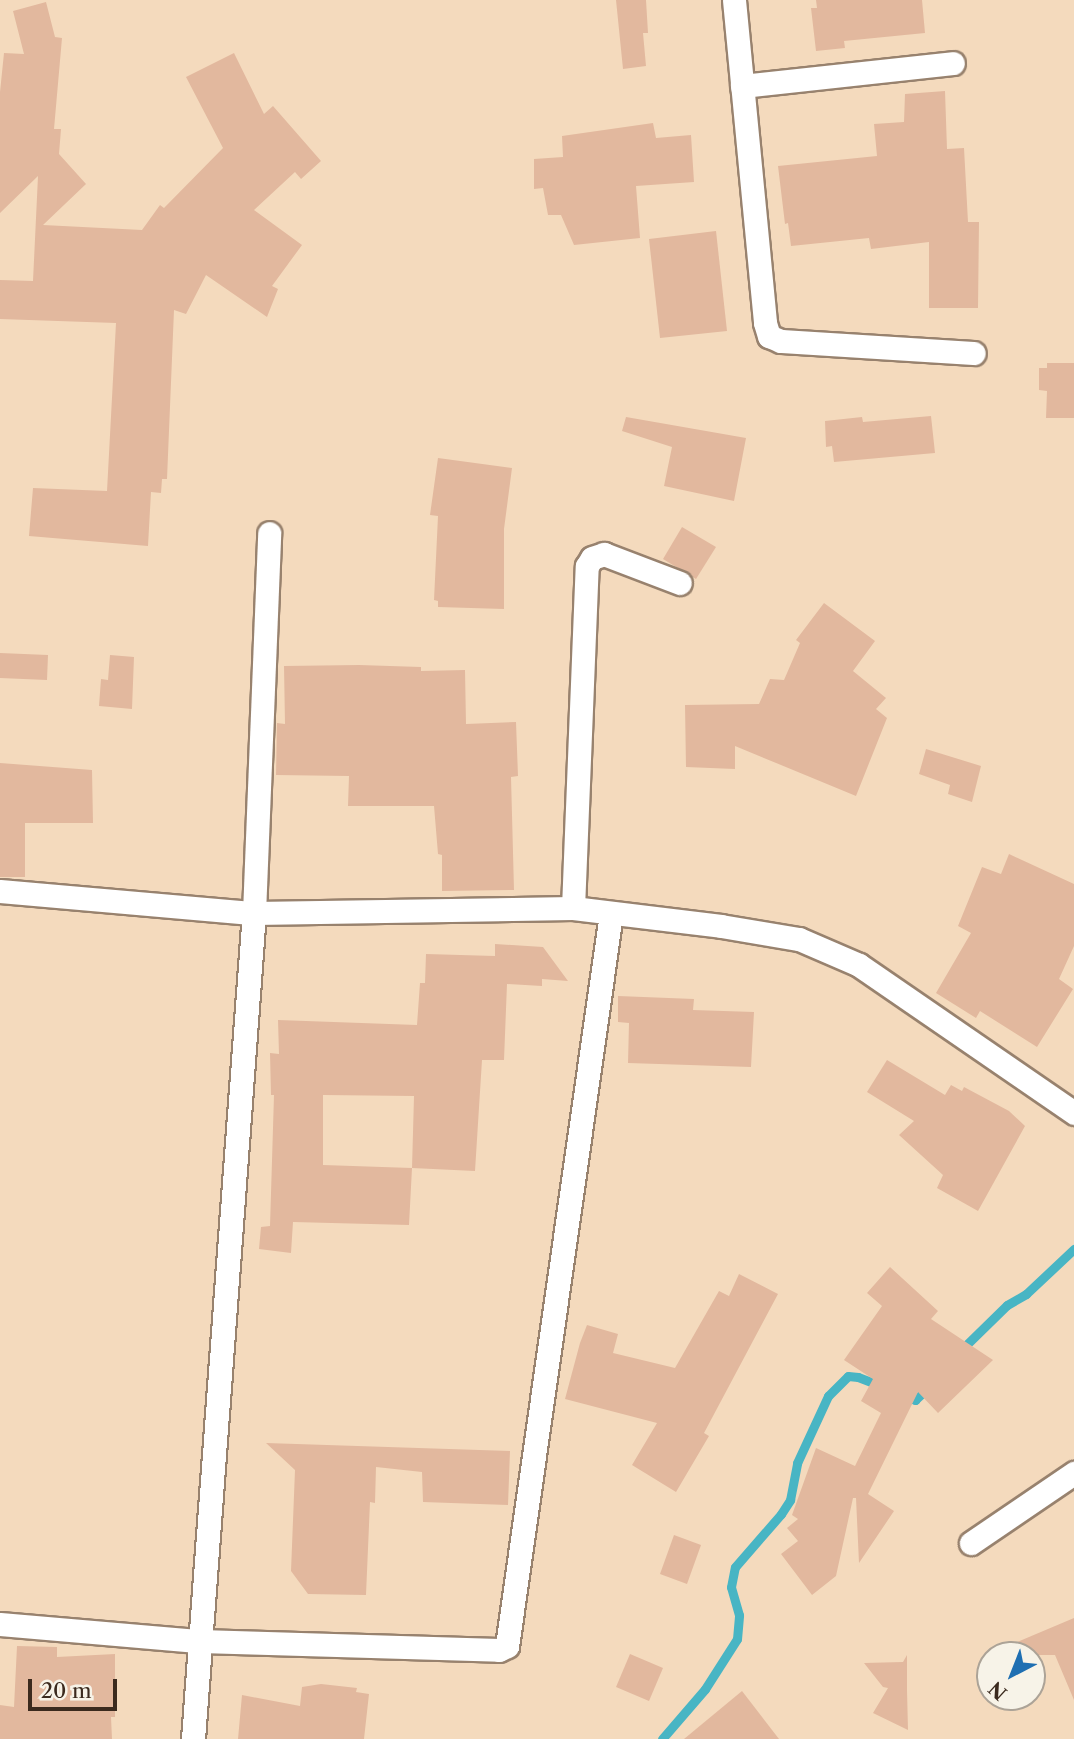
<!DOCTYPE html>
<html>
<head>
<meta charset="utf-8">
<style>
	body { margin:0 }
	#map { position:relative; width:1074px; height:1739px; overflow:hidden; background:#f4dabd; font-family:"Libre Caslon Text",serif }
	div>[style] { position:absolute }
	.stream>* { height:9px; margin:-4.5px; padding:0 4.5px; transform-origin:4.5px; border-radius:4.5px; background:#48b5c4 }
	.building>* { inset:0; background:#e2b89e }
	.roads { filter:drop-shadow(2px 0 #98826e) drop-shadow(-2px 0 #98826e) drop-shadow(0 2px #98826e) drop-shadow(0 -2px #98826e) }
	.minor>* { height:23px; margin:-11.5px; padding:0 11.5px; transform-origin:11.5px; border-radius:11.5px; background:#fff }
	span { translate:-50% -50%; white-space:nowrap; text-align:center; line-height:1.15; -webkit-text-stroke:5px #f7f3e8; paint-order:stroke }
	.north { position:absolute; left:976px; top:1641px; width:70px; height:70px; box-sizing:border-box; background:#f7f3e8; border:2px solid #aca397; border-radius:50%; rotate:222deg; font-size:19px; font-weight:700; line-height:28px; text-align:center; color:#3b2a1e }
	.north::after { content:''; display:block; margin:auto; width:24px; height:32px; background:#1f6fb2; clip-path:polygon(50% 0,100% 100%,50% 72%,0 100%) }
	.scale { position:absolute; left:28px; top:1679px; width:89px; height:32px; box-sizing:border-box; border:4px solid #3b2a1e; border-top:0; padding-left:9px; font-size:21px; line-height:24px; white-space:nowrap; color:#3b2a1e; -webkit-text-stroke:5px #f7f3e8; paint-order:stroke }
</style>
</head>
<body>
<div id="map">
	<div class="stream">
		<div style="left:961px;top:1350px;width:64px;rotate:-44.4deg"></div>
		<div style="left:1007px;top:1305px;width:22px;rotate:-30deg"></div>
		<div style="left:1026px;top:1294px;width:66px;rotate:-43.2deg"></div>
		<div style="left:903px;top:1396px;width:13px;rotate:18deg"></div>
		<div style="left:915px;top:1400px;width:19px;rotate:-43deg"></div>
		<div style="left:662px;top:1739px;width:66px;rotate:-49.3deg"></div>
		<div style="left:705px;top:1689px;width:59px;rotate:-57.4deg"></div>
		<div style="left:737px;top:1639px;width:24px;rotate:-85deg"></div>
		<div style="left:739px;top:1615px;width:29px;rotate:-106deg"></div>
		<div style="left:731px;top:1587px;width:20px;rotate:-79deg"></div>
		<div style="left:735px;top:1567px;width:70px;rotate:-49deg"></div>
		<div style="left:781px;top:1514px;width:17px;rotate:-57deg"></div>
		<div style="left:790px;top:1500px;width:38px;rotate:-79deg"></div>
		<div style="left:797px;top:1463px;width:74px;rotate:-65.2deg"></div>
		<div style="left:828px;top:1396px;width:28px;rotate:-45deg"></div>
		<div style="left:848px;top:1376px;width:10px;rotate:6deg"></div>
		<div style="left:858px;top:1377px;width:25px;rotate:21deg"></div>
	</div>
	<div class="building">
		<div style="clip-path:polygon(616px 0,646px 0,648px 33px,643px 33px,646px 66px,623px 69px)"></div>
		<div style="clip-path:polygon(816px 0,922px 0,925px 33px,844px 41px,845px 48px,816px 51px,811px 8px,817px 8px)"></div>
		<div style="clip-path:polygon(46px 2px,55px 37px,62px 38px,54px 129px,61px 129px,59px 154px,86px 184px,43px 225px,142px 230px,160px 205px,164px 208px,223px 148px,186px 77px,234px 53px,264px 114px,273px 106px,321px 161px,301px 179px,295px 172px,254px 210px,302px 245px,272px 286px,278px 289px,267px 317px,206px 275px,186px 314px,174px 310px,167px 479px,162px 479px,161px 493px,151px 492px,148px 546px,29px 536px,33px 488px,107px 491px,116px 323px,0 319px,0 280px,33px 281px,38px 176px,0 213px,0 92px,4px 53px,24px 54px,13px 11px)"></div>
		<div style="clip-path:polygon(945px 91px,947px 149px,964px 148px,968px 222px,979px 222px,978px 308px,929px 308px,929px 242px,871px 249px,869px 238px,791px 246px,788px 223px,785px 224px,778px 166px,877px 156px,874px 124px,904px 122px,905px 94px)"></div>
		<div style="clip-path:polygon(653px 123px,656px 138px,691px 135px,694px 182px,636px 186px,640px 238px,574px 245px,561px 215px,548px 215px,543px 188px,534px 189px,534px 159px,563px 157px,562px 136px)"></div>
		<div style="clip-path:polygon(716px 231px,727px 331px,660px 338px,649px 239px)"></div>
		<div style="clip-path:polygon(1047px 363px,1074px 363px,1074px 418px,1046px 418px,1047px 391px,1039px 390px,1039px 368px,1047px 368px)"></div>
		<div style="clip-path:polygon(931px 416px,935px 453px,834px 462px,832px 446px,826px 447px,825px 421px,862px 417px,863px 422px)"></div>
		<div style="clip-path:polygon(626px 417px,746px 438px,734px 501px,664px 486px,672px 447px,622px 431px)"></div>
		<div style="clip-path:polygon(438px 458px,512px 468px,504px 529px,504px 609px,438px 607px,438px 601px,434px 600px,438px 516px,430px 515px)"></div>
		<div style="clip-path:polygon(682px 527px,716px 547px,696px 579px,663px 559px)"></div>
		<div style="clip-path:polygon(824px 603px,875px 641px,853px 671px,886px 698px,876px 709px,887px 718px,856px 796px,735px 746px,735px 769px,686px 767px,685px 705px,759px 704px,770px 679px,784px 680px,800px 643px,796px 640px)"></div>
		<div style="clip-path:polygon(0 653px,48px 655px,47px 680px,0 678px)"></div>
		<div style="clip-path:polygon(110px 655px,134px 657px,132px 709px,99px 706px,101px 679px,108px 680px)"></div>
		<div style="clip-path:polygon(359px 665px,421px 667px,421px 671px,465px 670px,466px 724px,516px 722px,518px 776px,511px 777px,514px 890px,442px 891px,442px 855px,438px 854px,434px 806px,348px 806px,349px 776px,276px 775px,277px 723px,285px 724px,284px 666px)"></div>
		<div style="clip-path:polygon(926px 749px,981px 766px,972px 802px,948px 794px,950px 785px,919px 774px)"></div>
		<div style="clip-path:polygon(0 763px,92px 770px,93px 823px,25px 823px,25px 877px,0 877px)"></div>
		<div style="clip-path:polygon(1009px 854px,1074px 884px,1074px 946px,1059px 979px,1073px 989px,1037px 1047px,980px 1011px,976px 1018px,936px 993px,971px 933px,958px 926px,982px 867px,1001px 874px)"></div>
		<div style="clip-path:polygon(495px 944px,543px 947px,568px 981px,542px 979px,542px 986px,507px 984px,504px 1060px,482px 1060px,475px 1171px,412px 1168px,414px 1096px,323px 1095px,323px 1165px,412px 1168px,409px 1225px,293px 1222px,291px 1253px,259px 1249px,261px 1227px,270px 1226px,274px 1095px,271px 1095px,270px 1053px,279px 1054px,278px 1020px,417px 1025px,420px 983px,425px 983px,426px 954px,495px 956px)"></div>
		<div style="clip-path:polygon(618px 996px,694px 999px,693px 1010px,754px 1012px,751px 1067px,628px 1063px,629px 1023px,618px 1022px)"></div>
		<div style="clip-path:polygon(887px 1060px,945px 1095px,951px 1085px,962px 1091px,964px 1087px,1009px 1111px,1025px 1126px,978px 1211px,937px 1188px,943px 1175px,899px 1135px,914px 1121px,867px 1092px)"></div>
		<div style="clip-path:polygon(890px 1267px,938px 1311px,931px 1319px,993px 1360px,938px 1413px,918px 1392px,868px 1494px,894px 1511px,859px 1563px,856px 1498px,853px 1498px,836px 1576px,812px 1595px,781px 1554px,798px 1541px,787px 1528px,798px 1519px,792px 1515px,816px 1448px,855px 1466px,881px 1413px,861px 1401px,873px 1379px,844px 1360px,882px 1306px,867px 1293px)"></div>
		<div style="clip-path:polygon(739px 1274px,778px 1294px,704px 1433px,709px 1436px,676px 1492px,632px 1465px,657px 1423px,565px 1399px,580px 1343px,587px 1325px,618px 1334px,613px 1353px,675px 1368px,719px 1291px,729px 1296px)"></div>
		<div style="clip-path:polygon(266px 1443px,510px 1451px,508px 1505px,423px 1502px,422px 1472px,376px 1467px,375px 1503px,370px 1502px,366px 1595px,308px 1594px,291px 1571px,295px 1470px)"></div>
		<div style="clip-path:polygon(674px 1535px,701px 1545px,687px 1584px,660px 1574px)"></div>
		<div style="clip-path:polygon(1074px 1618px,1074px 1700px,1055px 1655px,986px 1655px)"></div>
		<div style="clip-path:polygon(17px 1646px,57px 1647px,57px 1657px,115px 1654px,115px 1717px,111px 1717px,112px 1739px,0 1739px,0 1705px,14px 1707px)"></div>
		<div style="clip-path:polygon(630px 1654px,663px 1668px,649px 1701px,616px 1687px)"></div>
		<div style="clip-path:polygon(907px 1655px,907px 1690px,908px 1730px,873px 1713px,888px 1688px,883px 1687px,864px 1663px,903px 1662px)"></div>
		<div style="clip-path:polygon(321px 1684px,357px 1688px,356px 1692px,369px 1694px,364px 1739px,238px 1739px,242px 1695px,300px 1706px,302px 1687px)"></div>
		<div style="clip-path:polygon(742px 1691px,779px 1739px,684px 1739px)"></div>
	</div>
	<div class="roads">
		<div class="minor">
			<div style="left:734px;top:0;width:324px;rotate:84.5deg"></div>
			<div style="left:765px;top:323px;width:14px;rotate:73deg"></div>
			<div style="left:769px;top:336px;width:13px;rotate:23deg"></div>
			<div style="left:781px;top:341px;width:193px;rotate:3.6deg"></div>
			<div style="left:742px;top:86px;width:212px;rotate:-6.2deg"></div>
			<div style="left:0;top:891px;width:255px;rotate:5deg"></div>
			<div style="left:254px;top:913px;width:319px;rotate:-0.9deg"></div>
			<div style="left:573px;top:908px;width:149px;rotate:6.9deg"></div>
			<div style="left:721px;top:926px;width:79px;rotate:9.5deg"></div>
			<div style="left:799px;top:939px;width:65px;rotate:23.4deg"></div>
			<div style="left:859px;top:965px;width:261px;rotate:34.5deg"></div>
			<div style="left:573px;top:908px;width:342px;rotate:-87.7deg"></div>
			<div style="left:587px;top:566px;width:9px;rotate:-58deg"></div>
			<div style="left:592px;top:558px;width:13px;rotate:-18deg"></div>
			<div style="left:604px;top:554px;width:81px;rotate:20.9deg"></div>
			<div style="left:971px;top:1543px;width:125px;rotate:-34.2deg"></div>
			<div style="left:0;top:1624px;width:201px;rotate:4.9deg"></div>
			<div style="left:200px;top:1641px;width:299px;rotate:1.7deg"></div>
			<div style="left:499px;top:1650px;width:9px;rotate:-27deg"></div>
			<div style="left:507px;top:1646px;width:740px;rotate:-81.92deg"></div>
			<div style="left:193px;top:1739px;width:828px;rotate:-85.78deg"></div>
			<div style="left:254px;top:913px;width:380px;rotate:-87.7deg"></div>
		</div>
	</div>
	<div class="north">N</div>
	<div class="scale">20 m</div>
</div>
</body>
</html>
